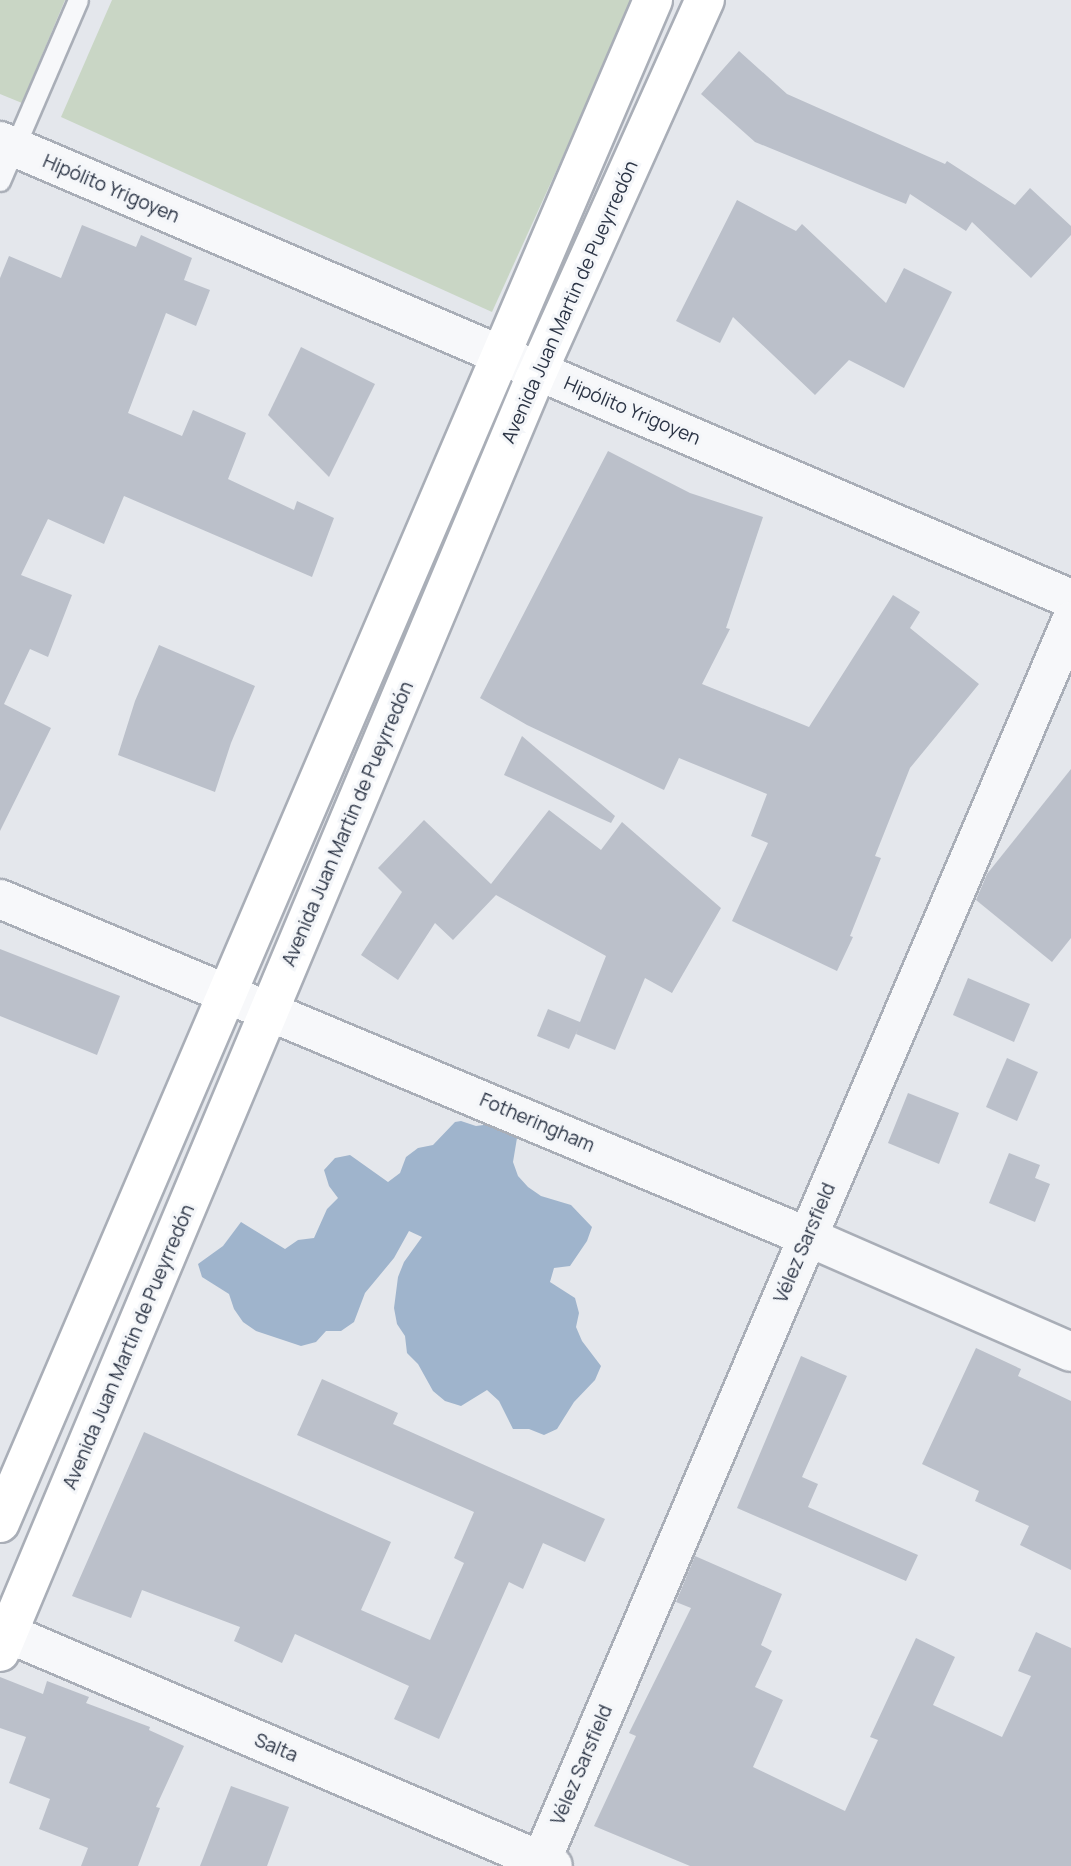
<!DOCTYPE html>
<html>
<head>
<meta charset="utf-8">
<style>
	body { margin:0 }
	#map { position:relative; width:1071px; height:1866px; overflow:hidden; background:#e4e7ec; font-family:Manrope,sans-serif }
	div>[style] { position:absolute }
	.green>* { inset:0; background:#c9d6c5 }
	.water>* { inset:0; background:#9fb4cc }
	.building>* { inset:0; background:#bbc0ca }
	.roads { filter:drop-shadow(2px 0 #a9aeb7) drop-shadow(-2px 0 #a9aeb7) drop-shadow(0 2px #a9aeb7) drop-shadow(0 -2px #a9aeb7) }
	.service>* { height:19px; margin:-9.5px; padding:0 9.5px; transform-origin:9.5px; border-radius:9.5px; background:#f7f8fa }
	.minor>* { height:38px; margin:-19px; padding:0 19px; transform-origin:19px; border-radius:19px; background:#f7f8fa }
	.secondary>* { height:38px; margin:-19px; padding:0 19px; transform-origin:19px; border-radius:19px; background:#fff }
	span { translate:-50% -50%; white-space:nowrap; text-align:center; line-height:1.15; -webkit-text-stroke:6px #f4f6f9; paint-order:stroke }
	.street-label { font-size:19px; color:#2b3445 }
</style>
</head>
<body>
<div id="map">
	<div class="green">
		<div style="clip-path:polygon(0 0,65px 0,22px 103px,0 94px)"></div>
		<div style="clip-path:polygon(112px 0,634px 0,492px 312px,61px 117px)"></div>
	</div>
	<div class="water">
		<div style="clip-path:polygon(461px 1121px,476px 1126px,506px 1122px,518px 1132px,513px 1162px,518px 1176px,528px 1187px,541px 1196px,571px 1205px,592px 1227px,587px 1241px,570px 1266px,554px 1268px,550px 1282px,575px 1298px,579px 1313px,576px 1327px,582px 1341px,601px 1366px,595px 1380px,574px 1402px,557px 1429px,544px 1435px,529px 1429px,513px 1429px,499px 1401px,487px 1390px,461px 1406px,445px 1401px,433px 1391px,418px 1364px,407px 1353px,405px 1336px,397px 1324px,394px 1308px,398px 1277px,404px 1262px,422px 1237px,409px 1231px,394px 1258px,365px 1293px,354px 1322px,341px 1331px,326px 1331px,316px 1342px,301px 1346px,256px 1331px,243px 1322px,234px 1309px,229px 1294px,202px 1277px,198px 1264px,223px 1246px,241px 1222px,285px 1249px,298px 1240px,314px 1238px,327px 1209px,338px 1198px,329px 1186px,324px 1170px,335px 1158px,350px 1155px,388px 1182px,400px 1173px,406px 1157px,418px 1148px,433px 1145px,455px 1122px)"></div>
	</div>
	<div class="building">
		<div style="clip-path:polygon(739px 51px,787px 94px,945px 164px,947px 161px,1015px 205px,1030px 188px,1071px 226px,1071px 235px,1031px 278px,972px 222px,966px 231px,910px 194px,906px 204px,755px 142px,701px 94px)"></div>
		<div style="clip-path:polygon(737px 200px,796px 231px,802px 224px,886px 303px,904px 268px,952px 292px,904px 388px,849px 360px,815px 395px,733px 317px,720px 343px,676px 321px)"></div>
		<div style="clip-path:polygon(82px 225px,136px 247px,141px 235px,192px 258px,184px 280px,210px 290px,196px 326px,166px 313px,128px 413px,182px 436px,193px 410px,246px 433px,228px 479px,294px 510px,297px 501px,334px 518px,312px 577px,124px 496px,104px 544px,48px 519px,21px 575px,72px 595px,48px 657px,30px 649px,4px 704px,51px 728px,0 831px,0 278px,9px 256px,61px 278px)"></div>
		<div style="clip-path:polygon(301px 347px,375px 384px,329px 477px,268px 415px)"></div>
		<div style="clip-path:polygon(608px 451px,690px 493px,763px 517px,726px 628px,730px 629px,702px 684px,809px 727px,893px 595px,920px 612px,910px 628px,979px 684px,910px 768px,875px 856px,881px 858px,850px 936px,853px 937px,837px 971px,732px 921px,768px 843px,751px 836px,767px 794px,679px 758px,664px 790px,527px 725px,480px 698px)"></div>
		<div style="clip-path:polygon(159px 645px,255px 686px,231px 743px,215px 792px,118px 755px,135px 701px)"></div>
		<div style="clip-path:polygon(522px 736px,615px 816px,611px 823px,504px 775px)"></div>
		<div style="clip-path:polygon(1071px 769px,1071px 938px,1052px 962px,976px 900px,987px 874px)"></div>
		<div style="clip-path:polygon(549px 810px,601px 850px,622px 822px,721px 908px,672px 993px,645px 978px,615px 1050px,576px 1034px,578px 1029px,569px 1049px,537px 1036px,548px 1009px,580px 1022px,606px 956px,496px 895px,453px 940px,435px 923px,398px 980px,361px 955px,402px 892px,378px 868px,424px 820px,491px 884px)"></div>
		<div style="clip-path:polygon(0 949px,120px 996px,97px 1055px,0 1016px)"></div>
		<div style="clip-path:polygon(968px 978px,1030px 1004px,1014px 1042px,953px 1015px)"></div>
		<div style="clip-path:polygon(1007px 1058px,1038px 1072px,1017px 1121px,986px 1107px)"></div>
		<div style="clip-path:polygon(908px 1093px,959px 1113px,939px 1164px,888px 1143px)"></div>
		<div style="clip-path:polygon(1009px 1153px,1040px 1165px,1035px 1178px,1050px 1184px,1035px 1222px,989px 1203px)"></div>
		<div style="clip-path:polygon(976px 1348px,1021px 1369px,1018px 1376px,1071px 1401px,1071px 1570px,1020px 1545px,1029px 1526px,975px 1501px,979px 1491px,922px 1464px)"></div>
		<div style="clip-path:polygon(801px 1356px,847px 1376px,802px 1477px,818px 1484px,808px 1507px,918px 1555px,906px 1581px,737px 1508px)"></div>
		<div style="clip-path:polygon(322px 1379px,398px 1413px,393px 1424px,605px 1519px,585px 1562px,543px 1543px,523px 1589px,509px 1582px,439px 1739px,394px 1719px,409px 1686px,295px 1634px,282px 1663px,234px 1641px,240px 1627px,142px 1590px,131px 1618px,72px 1596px,144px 1432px,391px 1542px,361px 1610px,430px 1640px,464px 1563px,454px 1558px,474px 1512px,297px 1435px)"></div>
		<div style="clip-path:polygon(695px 1556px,782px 1594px,761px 1645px,772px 1651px,755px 1687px,783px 1700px,753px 1767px,845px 1811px,878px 1740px,870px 1737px,916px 1638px,955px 1657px,933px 1705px,1002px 1737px,1031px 1676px,1018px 1671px,1036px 1632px,1071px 1648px,1071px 1866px,690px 1866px,594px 1826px,636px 1736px,629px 1733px,691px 1608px,676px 1602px)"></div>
		<div style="clip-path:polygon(0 1677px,43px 1694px,47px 1681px,89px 1697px,86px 1703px,150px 1727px,149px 1730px,184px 1746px,156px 1807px,160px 1808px,138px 1866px,81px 1866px,88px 1848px,39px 1829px,50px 1799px,9px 1783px,26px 1737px,0 1728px)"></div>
		<div style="clip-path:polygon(231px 1786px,289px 1807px,267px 1866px,200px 1866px)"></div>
	</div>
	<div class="roads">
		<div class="service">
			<div style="left:0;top:181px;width:197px;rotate:-66.7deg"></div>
		</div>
		<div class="minor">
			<div style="left:0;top:141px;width:1165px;rotate:23.15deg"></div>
			<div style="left:0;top:899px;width:876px;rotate:22.7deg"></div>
			<div style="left:808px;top:1237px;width:287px;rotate:23.6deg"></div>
			<div style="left:0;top:1630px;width:601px;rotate:23.11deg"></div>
			<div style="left:539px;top:1866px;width:1354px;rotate:-66.86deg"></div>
		</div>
		<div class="secondary">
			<div style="left:0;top:1523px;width:1657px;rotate:-66.79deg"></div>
			<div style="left:0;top:1652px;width:1380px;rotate:-67.23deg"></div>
			<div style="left:534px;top:380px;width:417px;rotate:-65.8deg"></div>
		</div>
	</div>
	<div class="street-label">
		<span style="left:111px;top:189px;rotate:23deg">Hipólito Yrigoyen</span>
		<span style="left:570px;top:302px;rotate:-66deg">Avenida Juan Martin de Pueyrredón</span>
		<span style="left:632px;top:411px;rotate:23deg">Hipólito Yrigoyen</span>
		<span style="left:348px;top:824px;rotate:-67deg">Avenida Juan Martin de Pueyrredón</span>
		<span style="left:537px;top:1123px;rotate:23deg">Fotheringham</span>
		<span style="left:805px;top:1243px;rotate:-67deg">Vélez Sarsfield</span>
		<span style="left:129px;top:1347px;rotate:-67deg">Avenida Juan Martin de Pueyrredón</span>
		<span style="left:276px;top:1748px;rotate:23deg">Salta</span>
		<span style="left:582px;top:1765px;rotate:-67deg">Vélez Sarsfield</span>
	</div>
</div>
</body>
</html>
